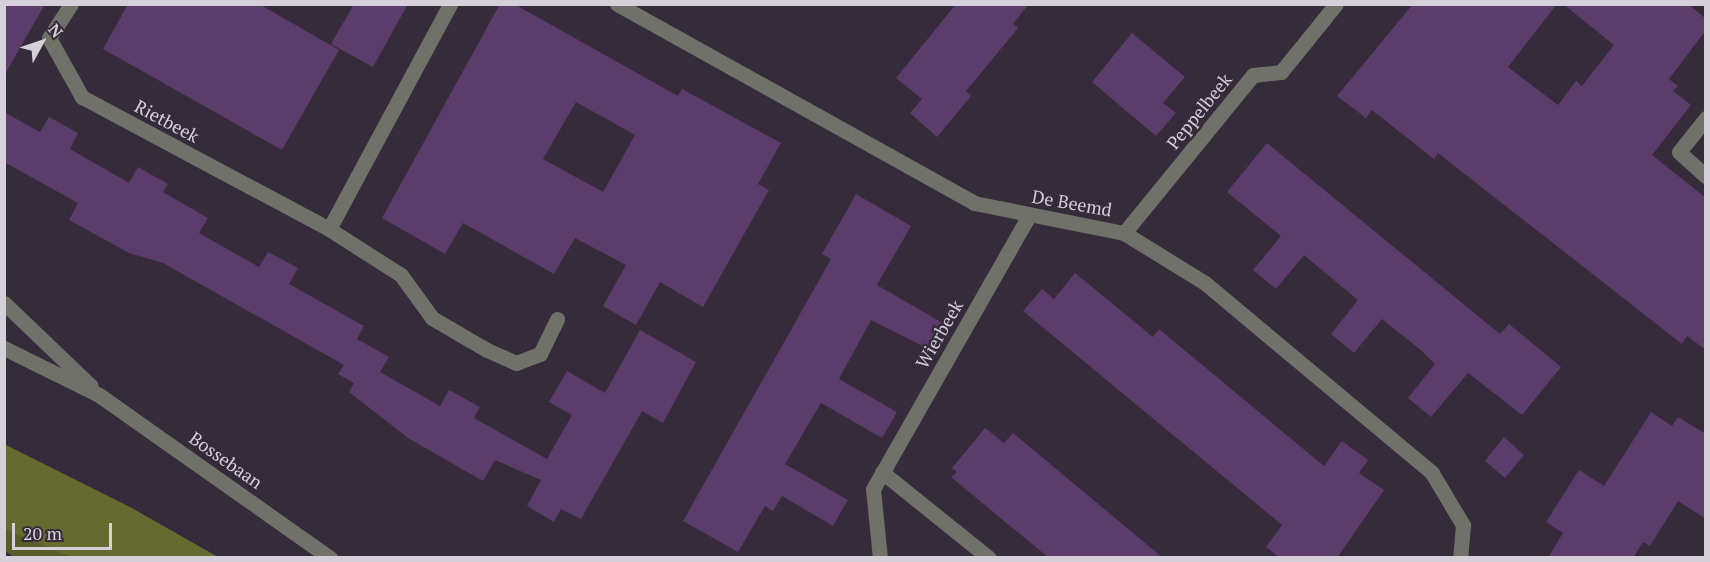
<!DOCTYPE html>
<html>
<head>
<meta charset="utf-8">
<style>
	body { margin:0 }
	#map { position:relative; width:1710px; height:562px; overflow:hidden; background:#352b3a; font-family:"PT Serif",serif }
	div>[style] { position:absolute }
	.green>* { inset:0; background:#575c29 }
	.forest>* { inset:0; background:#656a2e }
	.building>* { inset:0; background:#5b3c6b }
	.minor>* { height:15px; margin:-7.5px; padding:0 7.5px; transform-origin:7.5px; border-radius:7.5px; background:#707168 }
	span { translate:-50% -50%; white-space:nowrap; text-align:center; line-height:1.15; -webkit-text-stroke:5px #352b3a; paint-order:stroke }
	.street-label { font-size:18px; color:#d5cfd9 }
	.frame { position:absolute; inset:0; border:6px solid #d5cfd9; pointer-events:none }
	.north { position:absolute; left:12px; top:12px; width:60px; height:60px; -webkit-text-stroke:4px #352b3a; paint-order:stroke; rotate:50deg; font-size:16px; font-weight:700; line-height:24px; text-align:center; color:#d5cfd9 }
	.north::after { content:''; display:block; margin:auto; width:21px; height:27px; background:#d5cfd9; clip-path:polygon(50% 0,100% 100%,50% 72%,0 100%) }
	.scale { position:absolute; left:12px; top:523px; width:100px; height:27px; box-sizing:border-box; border:3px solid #d5cfd9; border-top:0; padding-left:8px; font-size:18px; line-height:21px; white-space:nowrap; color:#d5cfd9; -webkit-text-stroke:4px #352b3a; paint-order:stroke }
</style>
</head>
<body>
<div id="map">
	<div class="green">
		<div style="clip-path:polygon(5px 529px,28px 536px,71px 557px,14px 557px,5px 551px)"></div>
	</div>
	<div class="forest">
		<div style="clip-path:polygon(4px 444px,130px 507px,218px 557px,71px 557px,5px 529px)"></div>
	</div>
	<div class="building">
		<div style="clip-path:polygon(4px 4px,45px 4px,4px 76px)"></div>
		<div style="clip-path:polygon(128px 4px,259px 4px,339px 50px,282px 150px,103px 49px)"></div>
		<div style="clip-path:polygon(354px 4px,408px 4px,373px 67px,331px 44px)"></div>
		<div style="clip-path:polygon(evenodd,500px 4px,514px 4px,678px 96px,682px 89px,781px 143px,758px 184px,769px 190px,703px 307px,660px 282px,636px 325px,603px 306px,626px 265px,575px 238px,554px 274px,463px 223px,445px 254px,382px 218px,500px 4px,576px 102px,635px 135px,603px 192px,543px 159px,576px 102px)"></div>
		<div style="clip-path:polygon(956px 4px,1029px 4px,1013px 24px,1018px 28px,966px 91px,971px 96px,937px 137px,910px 113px,922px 99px,896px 78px)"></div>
		<div style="clip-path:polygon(1413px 4px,1557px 4px,1508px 67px,1558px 105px,1576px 81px,1582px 86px,1614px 45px,1563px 4px,1688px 4px,1706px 19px,1706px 30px,1669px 79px,1678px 86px,1673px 91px,1691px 105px,1652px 155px,1706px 198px,1706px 350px,1687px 336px,1682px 344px,1438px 153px,1434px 159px,1372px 110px,1366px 118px,1337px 96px)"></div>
		<div style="clip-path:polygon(1132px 33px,1185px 77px,1163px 103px,1176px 113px,1156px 136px,1092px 82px)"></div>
		<div style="clip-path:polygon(4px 112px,40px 132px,49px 117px,78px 133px,70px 149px,129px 183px,138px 167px,168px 184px,163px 192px,208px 218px,199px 233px,259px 267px,268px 252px,298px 268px,289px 284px,364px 326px,357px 339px,389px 357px,380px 372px,440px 406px,449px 390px,480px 407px,474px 418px,547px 459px,572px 415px,549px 402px,567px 371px,605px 393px,640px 330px,696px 362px,663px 423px,642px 411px,581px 519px,561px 509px,554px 522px,527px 506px,541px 480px,495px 460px,483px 481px,408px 438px,349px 392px,354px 383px,338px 374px,344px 365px,163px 263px,129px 253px,69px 220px,78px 203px,4px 162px)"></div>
		<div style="clip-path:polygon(1267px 143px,1500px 334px,1509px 324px,1561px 367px,1522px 415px,1468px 373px,1431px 417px,1408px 398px,1435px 364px,1423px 352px,1382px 319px,1354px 353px,1331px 334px,1358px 300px,1304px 255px,1276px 289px,1253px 270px,1281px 236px,1227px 192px)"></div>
		<div style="clip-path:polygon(856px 194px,911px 226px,877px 285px,946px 325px,932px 351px,871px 320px,839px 379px,897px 412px,882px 438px,821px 403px,785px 464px,848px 500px,841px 512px,833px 526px,782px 496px,773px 511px,765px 506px,738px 552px,683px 521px,831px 259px,822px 254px)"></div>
		<div style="clip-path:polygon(1075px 273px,1153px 337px,1159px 329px,1324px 466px,1342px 441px,1368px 460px,1359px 473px,1384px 490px,1337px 558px,1280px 558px,1266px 547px,1282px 525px,1023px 311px,1042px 289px,1054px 299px)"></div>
		<div style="clip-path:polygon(1651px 412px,1672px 426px,1678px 417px,1706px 434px,1706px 519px,1678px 501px,1650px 546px,1643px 542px,1633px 558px,1548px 558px,1563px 533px,1546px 522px,1579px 470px,1604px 486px)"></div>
		<div style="clip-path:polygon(985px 428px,1004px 443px,1013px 433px,1163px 558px,1049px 558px,951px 477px,957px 472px,952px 468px)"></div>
		<div style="clip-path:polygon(1504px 437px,1524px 455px,1505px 478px,1485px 461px)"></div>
	</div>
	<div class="minor">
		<div style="left:71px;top:4px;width:40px;rotate:122.9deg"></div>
		<div style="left:49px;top:38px;width:68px;rotate:60.8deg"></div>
		<div style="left:82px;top:97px;width:280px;rotate:28.1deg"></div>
		<div style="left:329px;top:229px;width:85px;rotate:32.6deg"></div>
		<div style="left:401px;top:275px;width:53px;rotate:54.2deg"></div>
		<div style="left:432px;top:318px;width:64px;rotate:30.2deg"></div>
		<div style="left:487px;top:350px;width:32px;rotate:24deg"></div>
		<div style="left:516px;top:363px;width:26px;rotate:-21deg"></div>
		<div style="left:540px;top:354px;width:39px;rotate:-64deg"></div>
		<div style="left:617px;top:4px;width:409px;rotate:29.1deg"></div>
		<div style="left:974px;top:203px;width:153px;rotate:11.3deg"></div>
		<div style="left:1124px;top:233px;width:95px;rotate:31.7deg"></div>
		<div style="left:1205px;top:283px;width:296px;rotate:39.9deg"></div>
		<div style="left:1432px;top:473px;width:61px;rotate:59.2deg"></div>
		<div style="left:1463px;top:525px;width:33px;rotate:95deg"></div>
		<div style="left:1706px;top:118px;width:43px;rotate:128.5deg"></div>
		<div style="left:1679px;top:152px;width:36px;rotate:42deg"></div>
		<div style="left:329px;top:229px;width:255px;rotate:-61.7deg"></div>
		<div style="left:1124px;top:233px;width:204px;rotate:-50.8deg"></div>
		<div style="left:1253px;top:75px;width:28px;rotate:-6deg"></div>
		<div style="left:1281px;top:72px;width:87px;rotate:-51deg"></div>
		<div style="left:4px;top:303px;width:120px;rotate:43.7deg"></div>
		<div style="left:4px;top:348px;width:106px;rotate:26.3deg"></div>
		<div style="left:99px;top:395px;width:283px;rotate:35.2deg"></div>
		<div style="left:882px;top:472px;width:137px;rotate:38.8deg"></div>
		<div style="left:880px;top:558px;width:69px;rotate:-95.8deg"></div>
		<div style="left:873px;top:489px;width:314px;rotate:-60.3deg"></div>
	</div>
	<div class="street-label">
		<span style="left:1199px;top:111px;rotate:-51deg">Peppelbeek</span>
		<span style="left:167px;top:121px;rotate:28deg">Rietbeek</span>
		<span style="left:1072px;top:203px;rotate:10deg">De Beemd</span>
		<span style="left:939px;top:334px;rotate:-60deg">Wierbeek</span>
		<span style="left:226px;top:460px;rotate:35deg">Bossebaan</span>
	</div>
	<div class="frame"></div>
	<div class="north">N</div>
	<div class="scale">20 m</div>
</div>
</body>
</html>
